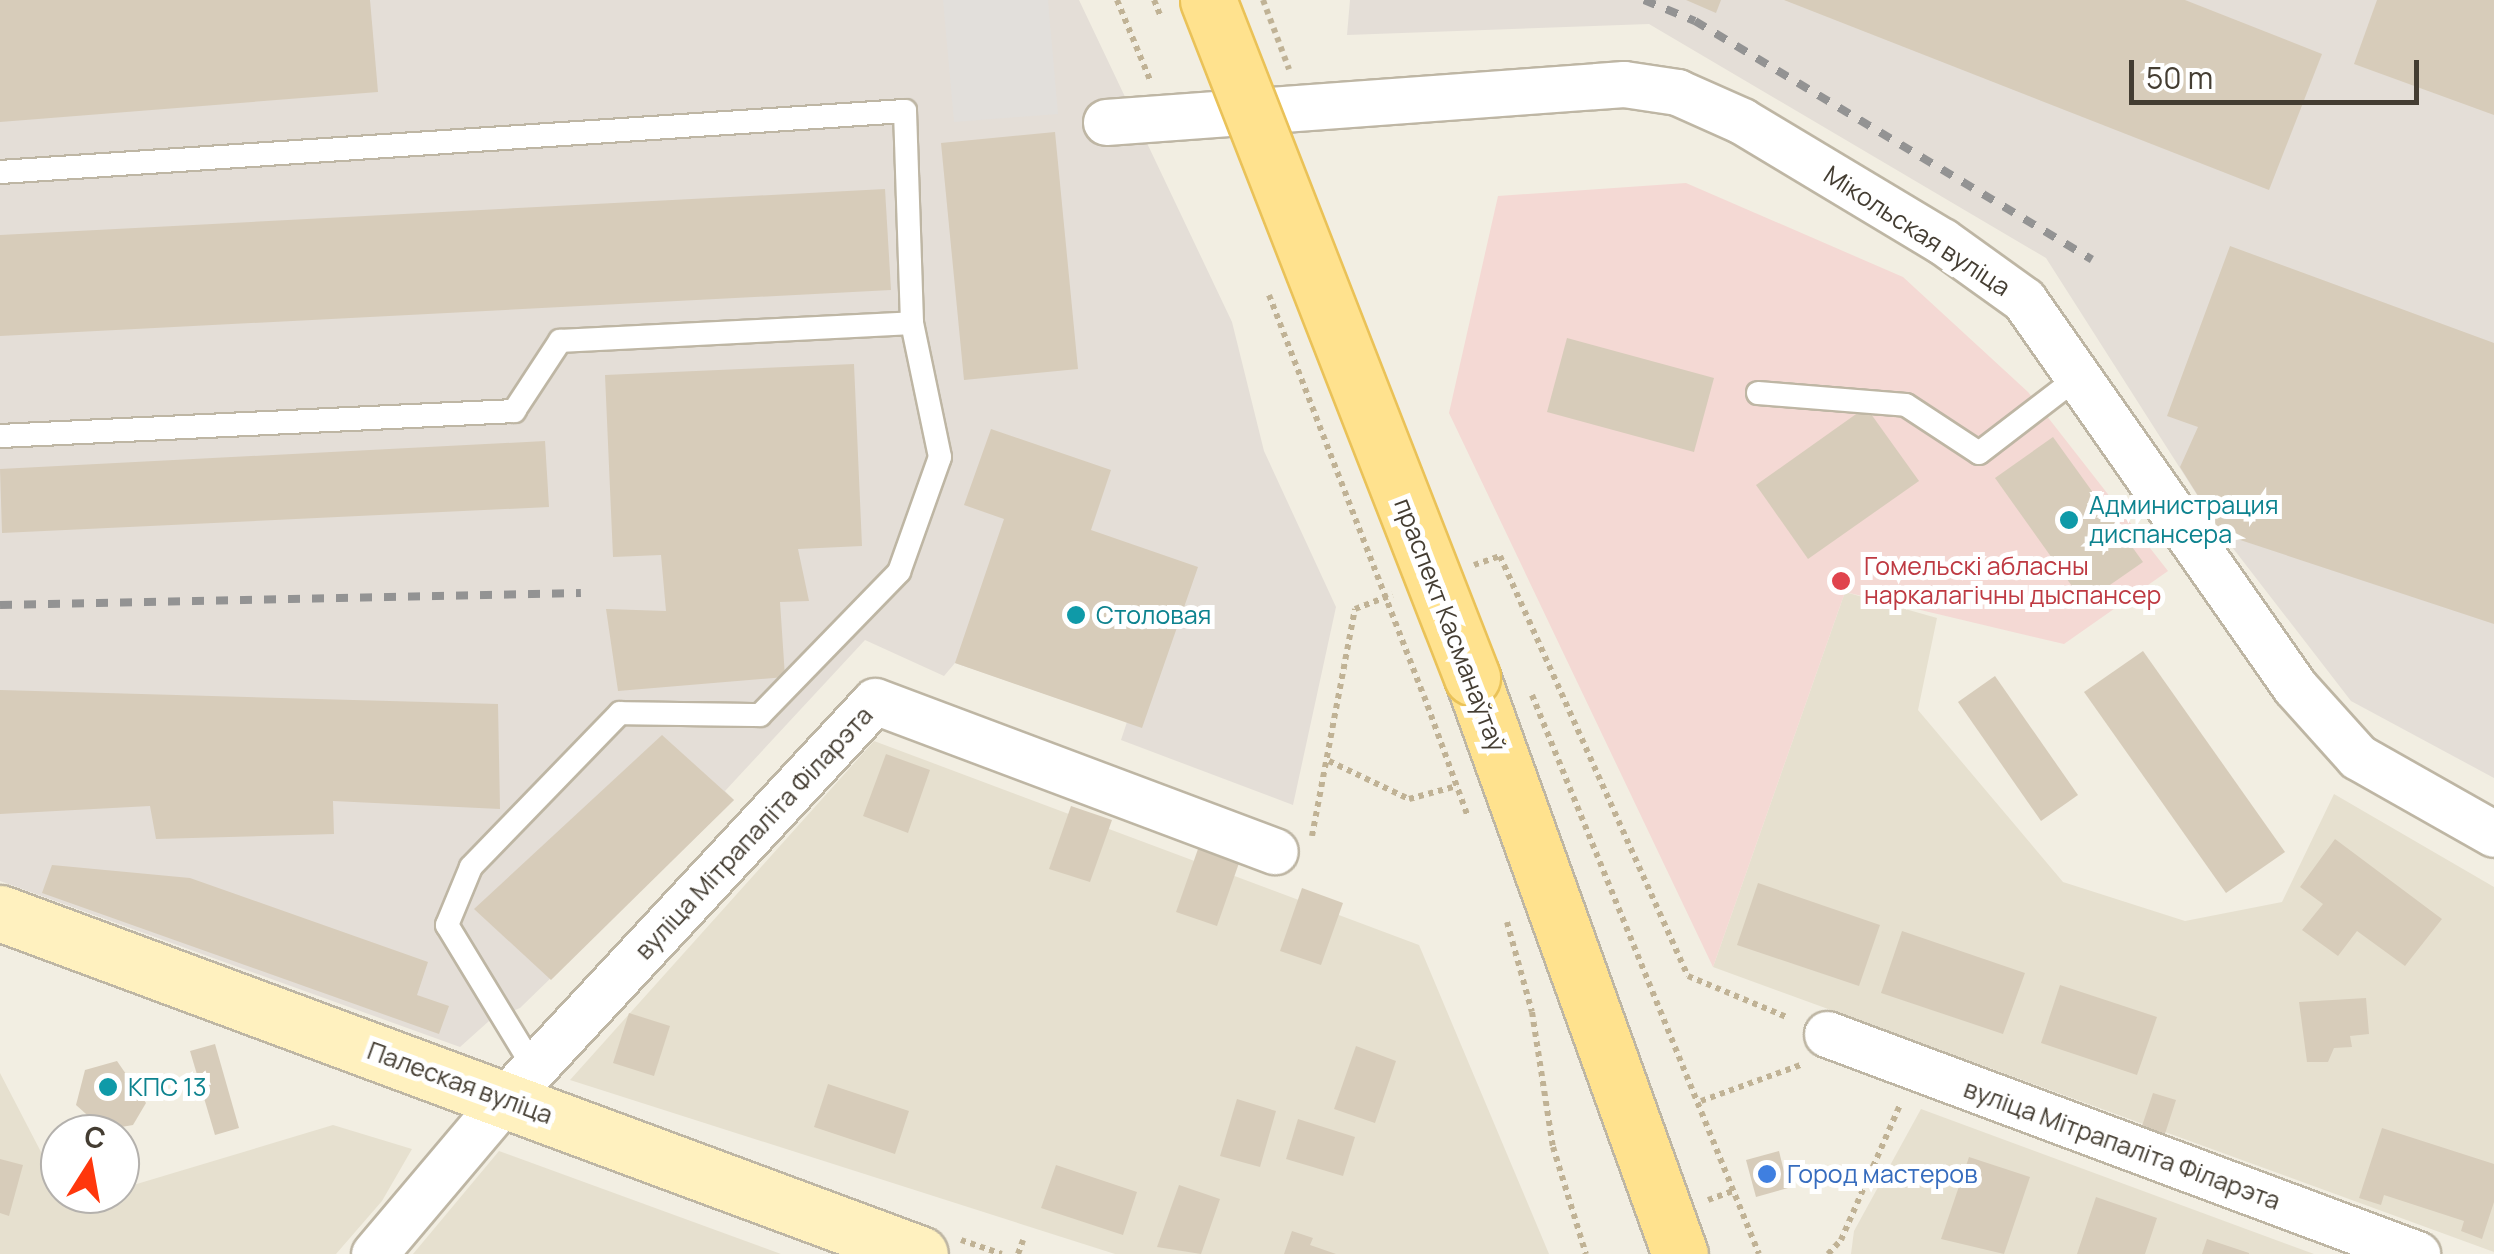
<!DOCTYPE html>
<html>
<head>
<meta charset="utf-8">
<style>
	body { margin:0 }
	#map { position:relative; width:2494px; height:1254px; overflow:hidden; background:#f2eee2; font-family:Manrope,sans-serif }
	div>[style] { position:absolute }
	.residential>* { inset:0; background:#e6e0cf }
	.industrial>* { inset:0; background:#e4ded7 }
	.medical>* { inset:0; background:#f4d9d4 }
	.parking>* { inset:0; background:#e2dfdb }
	.building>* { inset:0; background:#d7ccba }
	.path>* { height:6px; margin-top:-3px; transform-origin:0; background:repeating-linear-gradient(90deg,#c0b295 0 5px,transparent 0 10px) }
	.roads { filter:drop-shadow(2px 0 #beb6a4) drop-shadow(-2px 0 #beb6a4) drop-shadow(0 2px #beb6a4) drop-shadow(0 -2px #beb6a4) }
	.lane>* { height:22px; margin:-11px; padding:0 11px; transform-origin:11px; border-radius:11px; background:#fff }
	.street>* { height:45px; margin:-22.5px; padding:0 22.5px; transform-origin:22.5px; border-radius:22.5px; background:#fff }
	.secondary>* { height:55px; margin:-27.5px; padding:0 27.5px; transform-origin:27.5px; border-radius:27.5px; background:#fff1bf }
	.primary>* { height:55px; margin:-27.5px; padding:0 27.5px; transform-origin:27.5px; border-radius:27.5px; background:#ffe28e }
	.rail>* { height:8px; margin-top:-4px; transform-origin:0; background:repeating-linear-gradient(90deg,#939393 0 12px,transparent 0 24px) }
	.path-bridge>* { height:6px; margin-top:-3px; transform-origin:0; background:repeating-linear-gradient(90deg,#c0b295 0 5px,transparent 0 10px) }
	.bridges { filter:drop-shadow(2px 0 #eac258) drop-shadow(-2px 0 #eac258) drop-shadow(0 2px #eac258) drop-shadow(0 -2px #eac258) }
	.primary-bridge>* { height:55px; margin:-27.5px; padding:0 27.5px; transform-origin:27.5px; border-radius:27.5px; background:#ffe28e }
	.dots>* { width:28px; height:28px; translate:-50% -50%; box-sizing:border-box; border:5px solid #fff; border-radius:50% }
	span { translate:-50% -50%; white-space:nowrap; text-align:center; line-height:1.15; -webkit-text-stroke:10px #fff; paint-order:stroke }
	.street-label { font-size:25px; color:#443d32 }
	.culture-label { font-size:25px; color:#0d838f }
	.left { translate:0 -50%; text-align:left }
	.health-label { font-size:25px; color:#be3a42 }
	.shop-label { font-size:25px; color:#366cbe }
	.north { position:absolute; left:40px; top:1114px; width:100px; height:100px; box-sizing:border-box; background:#fff; border:2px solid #b4b1ad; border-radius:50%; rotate:11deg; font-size:28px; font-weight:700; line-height:40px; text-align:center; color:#443d32 }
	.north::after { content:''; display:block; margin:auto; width:35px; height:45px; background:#ff370c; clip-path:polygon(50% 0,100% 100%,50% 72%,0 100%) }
	.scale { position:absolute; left:2129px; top:60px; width:290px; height:45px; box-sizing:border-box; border:5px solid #443d32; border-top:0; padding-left:12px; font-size:30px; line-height:35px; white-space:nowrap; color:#443d32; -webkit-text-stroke:8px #fff; paint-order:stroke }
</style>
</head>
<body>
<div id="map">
	<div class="residential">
		<div style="clip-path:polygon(1845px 592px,1937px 618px,1918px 710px,2063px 882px,2185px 921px,2282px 902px,2334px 794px,2494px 887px,2494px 1252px,1713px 967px)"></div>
		<div style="clip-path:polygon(874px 741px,1419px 945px,1549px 1254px,1115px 1254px,570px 1080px)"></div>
		<div style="clip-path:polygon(0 1073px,68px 1204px,120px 1194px,120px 1189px,333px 1125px,412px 1149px,382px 1201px,336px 1254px,0 1254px)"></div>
		<div style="clip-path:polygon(1921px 1109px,2314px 1254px,1851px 1254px,1854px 1231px)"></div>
		<div style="clip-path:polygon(499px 1151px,781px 1254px,413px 1254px)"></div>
	</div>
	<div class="industrial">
		<div style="clip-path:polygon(0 0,1079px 0,1232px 322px,1264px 451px,1336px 607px,1293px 805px,1121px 740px,1127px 722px,955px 663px,944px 676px,865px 640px,725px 791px,734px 800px,520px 1008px,489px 1021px,460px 1047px,0 881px)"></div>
		<div style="clip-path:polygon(1350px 0,2494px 0,2494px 778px,2351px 701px,2222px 534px,2046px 258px,1649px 24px,1347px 35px)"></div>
	</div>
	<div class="medical">
		<div style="clip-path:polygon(1686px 183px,1903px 277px,2028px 392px,2168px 571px,2064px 644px,1845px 592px,1713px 967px,1449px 413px,1498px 196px)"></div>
	</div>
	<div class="parking">
		<div style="clip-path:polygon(943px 0,1048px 0,1058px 114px,954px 122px)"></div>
	</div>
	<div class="building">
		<div style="clip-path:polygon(0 0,370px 0,378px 92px,0 122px)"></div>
		<div style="clip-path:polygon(1686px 0,1721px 0,1716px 13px)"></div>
		<div style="clip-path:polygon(1784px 0,2185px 0,2322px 54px,2269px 190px)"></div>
		<div style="clip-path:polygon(2377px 0,2494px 0,2494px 115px,2354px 64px)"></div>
		<div style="clip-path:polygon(1055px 132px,1078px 369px,964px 380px,941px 143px)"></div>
		<div style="clip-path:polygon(885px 189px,891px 290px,0 336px,0 235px)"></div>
		<div style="clip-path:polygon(2230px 246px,2494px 343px,2494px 624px,2222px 534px,2180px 467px,2198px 427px,2167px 416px)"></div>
		<div style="clip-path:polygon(1567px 338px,1714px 378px,1694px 452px,1547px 412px)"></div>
		<div style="clip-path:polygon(854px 364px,862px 546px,798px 549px,809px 601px,780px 602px,785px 677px,618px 691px,606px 609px,666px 611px,661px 555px,613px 557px,605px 375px)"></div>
		<div style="clip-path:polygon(1866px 407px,1919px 481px,1808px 559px,1756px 485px)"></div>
		<div style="clip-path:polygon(991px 429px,1111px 470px,1091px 530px,1198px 567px,1142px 728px,955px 663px,1004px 519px,964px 505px)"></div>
		<div style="clip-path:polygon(2053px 437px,2143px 562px,2084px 603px,1995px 478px)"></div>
		<div style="clip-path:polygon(545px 441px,549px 507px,2px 533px,0 469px)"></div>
		<div style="clip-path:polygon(2143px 651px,2285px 852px,2226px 893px,2084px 692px)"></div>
		<div style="clip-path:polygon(1995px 676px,2078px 795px,2041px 821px,1958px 702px)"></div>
		<div style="clip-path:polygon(0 690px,498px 704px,500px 809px,333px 801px,334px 834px,156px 839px,150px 806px,0 814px)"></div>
		<div style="clip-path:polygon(662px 735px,734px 800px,551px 980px,474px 909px)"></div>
		<div style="clip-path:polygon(886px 754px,930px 770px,908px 833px,863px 816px)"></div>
		<div style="clip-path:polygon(1071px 806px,1112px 820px,1090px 882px,1049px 869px)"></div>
		<div style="clip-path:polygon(2335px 839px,2442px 919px,2405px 966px,2357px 931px,2338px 956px,2302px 930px,2323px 904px,2300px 887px)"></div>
		<div style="clip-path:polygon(1198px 849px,1239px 863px,1217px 926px,1176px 912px)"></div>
		<div style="clip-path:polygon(52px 865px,190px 878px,428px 962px,417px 995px,449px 1006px,439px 1034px,42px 893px)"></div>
		<div style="clip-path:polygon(1758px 883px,1880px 925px,1859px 986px,1737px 945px)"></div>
		<div style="clip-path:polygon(1302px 888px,1343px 903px,1321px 965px,1280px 951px)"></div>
		<div style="clip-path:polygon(1902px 931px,2025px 973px,2003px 1034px,1881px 993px)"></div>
		<div style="clip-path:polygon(2060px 985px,2157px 1017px,2137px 1075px,2041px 1043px)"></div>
		<div style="clip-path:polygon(2366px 998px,2369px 1034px,2350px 1036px,2352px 1047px,2334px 1048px,2328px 1062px,2307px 1062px,2299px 1002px)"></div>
		<div style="clip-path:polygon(629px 1013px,670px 1026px,654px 1076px,613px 1063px)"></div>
		<div style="clip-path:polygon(215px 1044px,239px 1128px,215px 1135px,190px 1051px)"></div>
		<div style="clip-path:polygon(1356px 1046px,1396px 1061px,1375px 1123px,1334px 1109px)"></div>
		<div style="clip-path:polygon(117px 1061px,146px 1103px,133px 1125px,104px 1130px,76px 1105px,85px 1070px)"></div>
		<div style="clip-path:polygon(828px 1084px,909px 1111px,895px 1154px,814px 1127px)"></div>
		<div style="clip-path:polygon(2153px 1093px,2176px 1100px,2162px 1143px,2139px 1135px)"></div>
		<div style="clip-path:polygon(1237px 1099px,1276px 1111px,1260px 1167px,1220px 1156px)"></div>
		<div style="clip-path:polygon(1298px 1119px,1355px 1137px,1343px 1176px,1286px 1159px)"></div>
		<div style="clip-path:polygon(2382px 1128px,2494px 1164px,2494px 1202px,2482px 1239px,2461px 1231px,2464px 1221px,2384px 1195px,2381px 1205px,2359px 1198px)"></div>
		<div style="clip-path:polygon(1779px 1151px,1788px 1188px,1756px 1197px,1746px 1160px)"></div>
		<div style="clip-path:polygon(1969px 1157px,2030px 1177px,2004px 1254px,1941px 1239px)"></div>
		<div style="clip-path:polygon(0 1159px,23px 1165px,9px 1216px,0 1213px)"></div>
		<div style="clip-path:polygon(1056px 1165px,1137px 1192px,1123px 1235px,1041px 1208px)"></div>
		<div style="clip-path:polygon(1179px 1185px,1220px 1199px,1201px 1254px,1157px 1247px)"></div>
		<div style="clip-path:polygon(2096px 1197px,2157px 1218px,2145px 1254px,2077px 1254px)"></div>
		<div style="clip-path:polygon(1292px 1231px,1313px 1238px,1310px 1245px,1336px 1254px,1284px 1254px)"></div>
		<div style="clip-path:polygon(2207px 1239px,2249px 1253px,2249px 1254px,2202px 1254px)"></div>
	</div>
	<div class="path">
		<div style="left:1117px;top:0;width:87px;rotate:67.6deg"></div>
		<div style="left:1474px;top:565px;width:28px;rotate:-19deg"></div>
		<div style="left:1500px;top:556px;width:460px;rotate:65.9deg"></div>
		<div style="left:1688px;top:976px;width:109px;rotate:22.6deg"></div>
		<div style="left:1532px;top:695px;width:603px;rotate:67.9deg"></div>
		<div style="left:1424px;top:696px;width:129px;rotate:70deg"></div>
		<div style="left:1329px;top:761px;width:89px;rotate:25.4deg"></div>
		<div style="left:1409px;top:799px;width:50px;rotate:-15.2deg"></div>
		<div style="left:1312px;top:836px;width:231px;rotate:-79.3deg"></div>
		<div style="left:1355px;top:609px;width:40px;rotate:-21deg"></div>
		<div style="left:1507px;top:922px;width:93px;rotate:74.5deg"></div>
		<div style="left:1532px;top:1012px;width:137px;rotate:81.2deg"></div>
		<div style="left:1553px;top:1147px;width:112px;rotate:72.9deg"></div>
		<div style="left:1701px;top:1101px;width:109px;rotate:-19.9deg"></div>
		<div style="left:1708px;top:1200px;width:29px;rotate:-20deg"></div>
		<div style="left:961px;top:1240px;width:43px;rotate:18.9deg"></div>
		<div style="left:1018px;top:1254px;width:15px;rotate:-70deg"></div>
		<div style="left:1828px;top:1254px;width:19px;rotate:-47deg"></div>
		<div style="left:1841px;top:1240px;width:147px;rotate:-66.4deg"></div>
	</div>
	<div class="roads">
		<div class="lane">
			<div style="left:0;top:172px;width:907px;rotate:-3.86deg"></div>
			<div style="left:905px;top:111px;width:212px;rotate:88.1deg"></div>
			<div style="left:1758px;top:393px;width:148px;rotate:4.6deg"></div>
			<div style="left:1906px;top:405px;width:87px;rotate:33.3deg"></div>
			<div style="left:1979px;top:453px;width:130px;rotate:-37.5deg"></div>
			<div style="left:0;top:436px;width:515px;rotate:-2.78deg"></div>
			<div style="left:514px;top:411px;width:84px;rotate:-56.7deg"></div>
			<div style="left:560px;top:341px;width:352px;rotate:-2.9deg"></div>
			<div style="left:912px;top:323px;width:137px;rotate:78.2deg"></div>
			<div style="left:940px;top:457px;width:122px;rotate:109.6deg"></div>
			<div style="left:899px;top:572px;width:199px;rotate:134.2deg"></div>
			<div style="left:760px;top:715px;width:140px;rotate:-179.2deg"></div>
			<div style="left:620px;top:713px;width:214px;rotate:134.1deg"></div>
			<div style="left:471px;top:867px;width:63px;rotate:112.5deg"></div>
			<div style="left:447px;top:925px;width:167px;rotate:58.7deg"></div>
		</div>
		<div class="street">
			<div style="left:1106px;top:122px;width:519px;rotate:-4.2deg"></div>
			<div style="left:1624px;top:84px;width:54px;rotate:8.6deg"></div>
			<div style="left:1677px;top:92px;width:71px;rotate:24deg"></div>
			<div style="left:1742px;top:121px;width:233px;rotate:31deg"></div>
			<div style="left:1942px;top:241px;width:101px;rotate:35.7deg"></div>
			<div style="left:2024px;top:300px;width:472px;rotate:55deg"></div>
			<div style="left:2295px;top:687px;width:94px;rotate:48deg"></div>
			<div style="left:2358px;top:757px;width:156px;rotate:29.5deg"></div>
			<div style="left:1827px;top:1034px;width:630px;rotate:20.45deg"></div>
			<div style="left:374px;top:1254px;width:203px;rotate:-49.8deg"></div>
			<div style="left:505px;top:1099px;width:543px;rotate:-47.09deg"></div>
			<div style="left:875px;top:701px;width:427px;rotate:20.6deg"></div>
		</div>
		<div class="secondary">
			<div style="left:0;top:913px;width:981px;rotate:20.34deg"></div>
		</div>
		<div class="primary">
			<div style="left:1472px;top:677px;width:613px;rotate:70.18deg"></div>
		</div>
	</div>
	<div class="rail">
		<div style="left:1644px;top:0;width:55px;rotate:22.4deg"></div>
		<div style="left:1695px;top:21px;width:463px;rotate:31deg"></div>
		<div style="left:0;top:605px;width:581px;rotate:-1.18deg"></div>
	</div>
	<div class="path-bridge">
		<div style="left:1154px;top:0;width:18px;rotate:68deg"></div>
		<div style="left:1263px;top:0;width:74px;rotate:69.4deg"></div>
		<div style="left:1269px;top:295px;width:430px;rotate:68.9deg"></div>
	</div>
	<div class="bridges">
		<div class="primary-bridge">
			<div style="left:1208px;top:0;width:727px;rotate:68.7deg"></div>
		</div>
	</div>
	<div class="dots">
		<div style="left:2069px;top:520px;background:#0f9aa8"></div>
		<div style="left:1841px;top:581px;background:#e0444e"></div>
		<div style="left:1076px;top:615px;background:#0f9aa8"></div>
		<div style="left:108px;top:1087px;background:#0f9aa8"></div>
		<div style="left:1767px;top:1174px;background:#3f7fe0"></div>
	</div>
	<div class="street-label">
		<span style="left:1917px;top:231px;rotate:33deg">Мікольская вуліца</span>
		<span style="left:1450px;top:625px;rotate:69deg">праспект Касманаўтаў</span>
		<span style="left:754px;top:833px;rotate:-47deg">вуліца Мітрапаліта Філарэта</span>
		<span style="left:460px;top:1083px;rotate:20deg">Палеская вуліца</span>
		<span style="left:2122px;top:1145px;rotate:20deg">вуліца Мітрапаліта Філарэта</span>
	</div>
	<div class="culture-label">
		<span class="left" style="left:2089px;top:520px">Администрация<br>диспансера</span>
		<span class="left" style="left:1096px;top:615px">Столовая</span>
		<span class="left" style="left:128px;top:1087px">КПС 13</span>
	</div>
	<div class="health-label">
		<span class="left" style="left:1864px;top:581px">Гомельскі абласны<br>наркалагічны дыспансер</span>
	</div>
	<div class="shop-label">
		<span class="left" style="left:1787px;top:1174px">Город мастеров</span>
	</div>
	<div class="north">С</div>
	<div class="scale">50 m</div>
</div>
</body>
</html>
